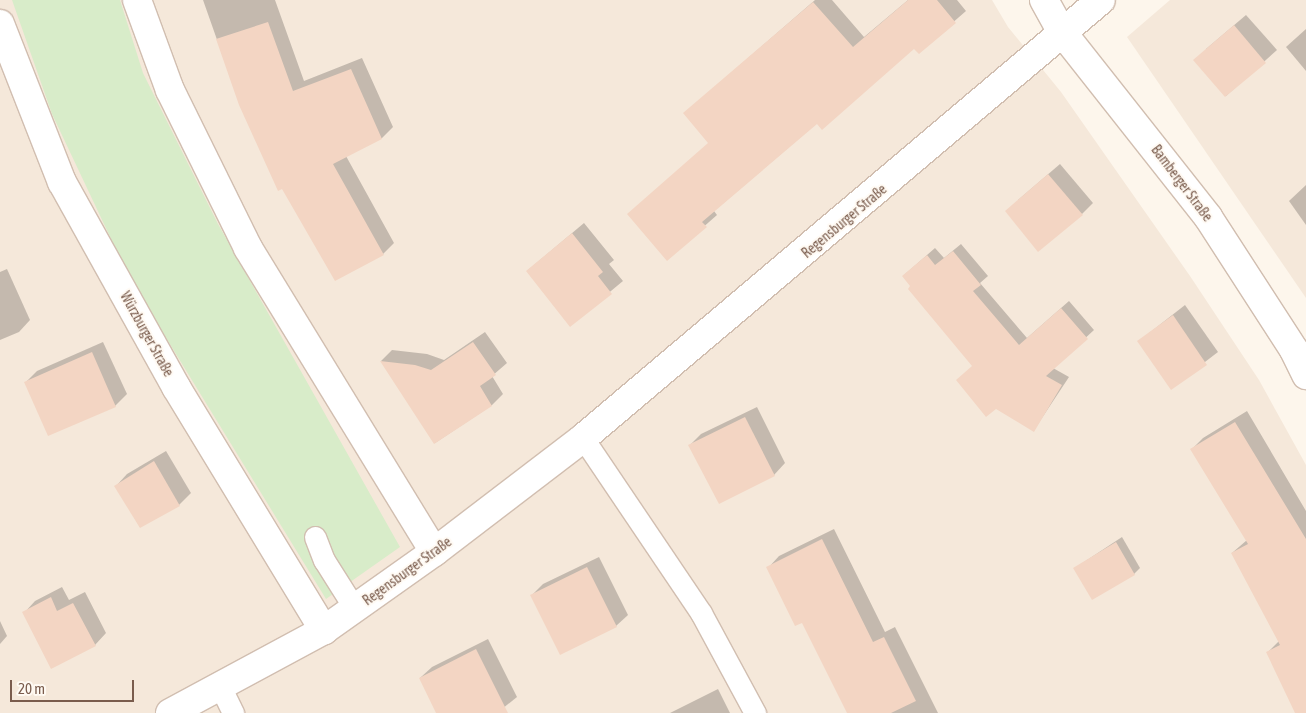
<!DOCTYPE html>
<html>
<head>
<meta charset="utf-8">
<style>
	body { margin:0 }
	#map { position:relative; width:1306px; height:713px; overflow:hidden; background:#fdf6ec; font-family:"Asap Condensed",sans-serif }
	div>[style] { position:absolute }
	.residential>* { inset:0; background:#f5e8da }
	.green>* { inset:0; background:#d8ecc9 }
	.shadow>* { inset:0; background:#0003 }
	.building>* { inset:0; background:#f3d5c3 }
	.roads { filter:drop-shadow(1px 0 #d1beb0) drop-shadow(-1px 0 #d1beb0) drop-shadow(0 1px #d1beb0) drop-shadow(0 -1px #d1beb0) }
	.lane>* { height:21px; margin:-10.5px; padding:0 10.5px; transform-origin:10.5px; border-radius:10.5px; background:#fff }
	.street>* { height:28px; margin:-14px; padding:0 14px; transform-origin:14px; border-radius:14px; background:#fff }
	span { translate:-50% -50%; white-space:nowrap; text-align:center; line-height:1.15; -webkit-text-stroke:4px #fffaf3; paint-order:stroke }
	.street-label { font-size:14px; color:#7a5c4d }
	.scale { position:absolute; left:10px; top:680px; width:124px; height:22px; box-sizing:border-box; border:2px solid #7a5c4d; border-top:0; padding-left:6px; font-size:15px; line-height:18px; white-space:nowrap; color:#7a5c4d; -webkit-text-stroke:4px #fffaf3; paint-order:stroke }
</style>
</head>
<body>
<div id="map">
	<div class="residential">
		<div style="clip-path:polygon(0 0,992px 0,1008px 27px,1061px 92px,1190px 276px,1259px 380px,1306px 465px,1306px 713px,0 713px)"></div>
		<div style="clip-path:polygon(1170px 0,1306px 0,1306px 298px,1127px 37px)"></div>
	</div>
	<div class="green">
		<div style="clip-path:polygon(12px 0,120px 0,143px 73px,218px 224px,400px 547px,326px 599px,130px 279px,52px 114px)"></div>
	</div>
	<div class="shadow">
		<div style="clip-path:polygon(203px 0,275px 0,304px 81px,362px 58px,393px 127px,382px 138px,346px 156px,394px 243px,383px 254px,240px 105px)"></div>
		<div style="clip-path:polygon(815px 0,832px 0,864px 37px,908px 0,957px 0,966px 11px,919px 52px,914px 47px,817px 123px,714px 211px,717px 215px,667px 259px,709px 142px,685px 113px)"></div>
		<div style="clip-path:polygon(1246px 15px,1277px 50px,1226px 96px,1206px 49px)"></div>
		<div style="clip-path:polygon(1306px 29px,1306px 71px,1286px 47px)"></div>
		<div style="clip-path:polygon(1060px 164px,1093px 203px,1082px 214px,1018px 200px)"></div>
		<div style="clip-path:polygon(1306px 185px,1306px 225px,1289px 201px)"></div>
		<div style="clip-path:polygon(584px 223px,614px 260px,609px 264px,623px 281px,570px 325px,527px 271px)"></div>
		<div style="clip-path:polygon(961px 244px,988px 276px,980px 283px,1027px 338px,1069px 301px,1094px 330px,1053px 368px,1069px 377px,1034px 430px,974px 366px,903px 276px,935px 248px,944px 258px)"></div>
		<div style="clip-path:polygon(7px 269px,30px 320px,19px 332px,0 340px,0 272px)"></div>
		<div style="clip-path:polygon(1185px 305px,1218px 352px,1171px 388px,1139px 341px)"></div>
		<div style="clip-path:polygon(485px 332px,507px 363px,492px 376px,503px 394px,492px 405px,435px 443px,381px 361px,392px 350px,427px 354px,444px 360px)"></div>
		<div style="clip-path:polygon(103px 342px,127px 394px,115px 406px,26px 382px,37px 371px)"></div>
		<div style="clip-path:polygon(757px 407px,785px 463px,774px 475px,690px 445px,701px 434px)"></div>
		<div style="clip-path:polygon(1247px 411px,1306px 511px,1306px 705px,1267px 653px,1279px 641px,1232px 553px,1247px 540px,1192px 449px,1203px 438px)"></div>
		<div style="clip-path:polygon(166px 451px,191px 493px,179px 505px,140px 527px,116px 486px,127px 474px)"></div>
		<div style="clip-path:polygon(834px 529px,885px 632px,895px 627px,938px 713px,849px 713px,802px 621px,768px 568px,779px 556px)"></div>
		<div style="clip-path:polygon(1122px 537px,1140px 568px,1134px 574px,1075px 568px)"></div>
		<div style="clip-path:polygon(599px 557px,628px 615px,616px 626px,532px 595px,543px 584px)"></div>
		<div style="clip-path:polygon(62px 587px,69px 600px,85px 592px,106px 633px,95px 645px,24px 613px,35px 601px)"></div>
		<div style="clip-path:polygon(0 621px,7px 636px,0 644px)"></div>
		<div style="clip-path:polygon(488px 639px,517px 697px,497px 713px,438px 713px,420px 678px,432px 667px)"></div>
		<div style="clip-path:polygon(718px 689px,730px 713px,670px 713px)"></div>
	</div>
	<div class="building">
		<div style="clip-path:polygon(908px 0,937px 0,956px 23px,919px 54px,914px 49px,822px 130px,817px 124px,702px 222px,707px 227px,667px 261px,627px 214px,708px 143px,683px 113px,813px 2px,853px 47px)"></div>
		<div style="clip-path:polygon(268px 22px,293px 91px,351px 69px,382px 139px,333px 164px,384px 255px,335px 281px,282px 189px,278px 191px,239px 105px,216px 39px)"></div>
		<div style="clip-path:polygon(1234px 25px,1266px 63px,1225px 97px,1193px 60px)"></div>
		<div style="clip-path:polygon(1048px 174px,1083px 215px,1038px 252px,1005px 211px)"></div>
		<div style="clip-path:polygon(572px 233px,603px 272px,598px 276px,612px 294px,570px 327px,526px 271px)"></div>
		<div style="clip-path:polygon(953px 251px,981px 285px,973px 291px,1019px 345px,1061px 308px,1088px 339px,1046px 376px,1062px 385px,1034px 432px,996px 409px,986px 417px,956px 380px,972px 366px,908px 289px,910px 286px,902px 276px,927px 255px,935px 265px)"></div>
		<div style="clip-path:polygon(1173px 315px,1207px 365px,1171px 390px,1137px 341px)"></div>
		<div style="clip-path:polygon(473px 342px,496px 375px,480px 386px,492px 406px,434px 444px,380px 361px,415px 365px,431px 370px)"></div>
		<div style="clip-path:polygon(92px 352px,116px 407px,48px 436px,24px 382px)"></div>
		<div style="clip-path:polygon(745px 417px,775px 476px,719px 504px,688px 445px)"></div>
		<div style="clip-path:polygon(1235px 422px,1306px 539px,1306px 713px,1295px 713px,1266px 652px,1280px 645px,1231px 553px,1248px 544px,1190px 449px)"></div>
		<div style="clip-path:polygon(154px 461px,180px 506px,140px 528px,114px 486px)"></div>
		<div style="clip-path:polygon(822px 539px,873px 642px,884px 637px,916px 701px,891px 713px,847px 713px,802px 623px,795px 626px,766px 567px)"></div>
		<div style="clip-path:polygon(1116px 542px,1135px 575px,1092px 600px,1073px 568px)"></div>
		<div style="clip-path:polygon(587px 567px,617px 627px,560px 655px,530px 595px)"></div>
		<div style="clip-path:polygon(51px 597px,57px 611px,73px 603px,96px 646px,51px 669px,22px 612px)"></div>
		<div style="clip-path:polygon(476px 649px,508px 713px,436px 713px,419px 678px)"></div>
	</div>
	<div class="roads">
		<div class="lane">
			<div style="left:583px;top:438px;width:211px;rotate:56deg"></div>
			<div style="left:701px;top:613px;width:114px;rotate:61.6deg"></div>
			<div style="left:315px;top:537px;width:25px;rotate:69deg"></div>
			<div style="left:324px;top:560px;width:58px;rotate:57.7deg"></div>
			<div style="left:221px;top:688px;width:28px;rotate:64deg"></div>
		</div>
		<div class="street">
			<div style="left:137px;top:0;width:96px;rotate:69.9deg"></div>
			<div style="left:170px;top:90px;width:176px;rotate:63.7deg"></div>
			<div style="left:248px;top:248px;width:356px;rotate:58.5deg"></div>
			<div style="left:1044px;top:0;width:37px;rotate:61deg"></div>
			<div style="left:1062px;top:32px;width:236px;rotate:51.7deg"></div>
			<div style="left:1208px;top:217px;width:158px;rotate:57.1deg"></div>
			<div style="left:1294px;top:350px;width:28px;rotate:64deg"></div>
			<div style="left:0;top:24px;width:170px;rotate:68.6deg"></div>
			<div style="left:62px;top:182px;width:235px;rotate:60.9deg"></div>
			<div style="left:176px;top:387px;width:285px;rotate:58.7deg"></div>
			<div style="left:170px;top:713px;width:175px;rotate:-28.3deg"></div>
			<div style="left:324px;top:630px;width:135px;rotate:-35.3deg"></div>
			<div style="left:434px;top:552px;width:188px;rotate:-37.4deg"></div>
			<div style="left:583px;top:438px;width:678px;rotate:-40.22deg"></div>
		</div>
	</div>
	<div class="street-label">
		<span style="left:1182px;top:183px;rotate:53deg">Bamberger Straße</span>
		<span style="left:844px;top:221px;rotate:-40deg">Regensburger Straße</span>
		<span style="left:147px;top:334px;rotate:61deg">Würzburger Straße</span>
		<span style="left:407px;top:571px;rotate:-36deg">Regensburger Straße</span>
	</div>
	<div class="scale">20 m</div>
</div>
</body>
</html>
